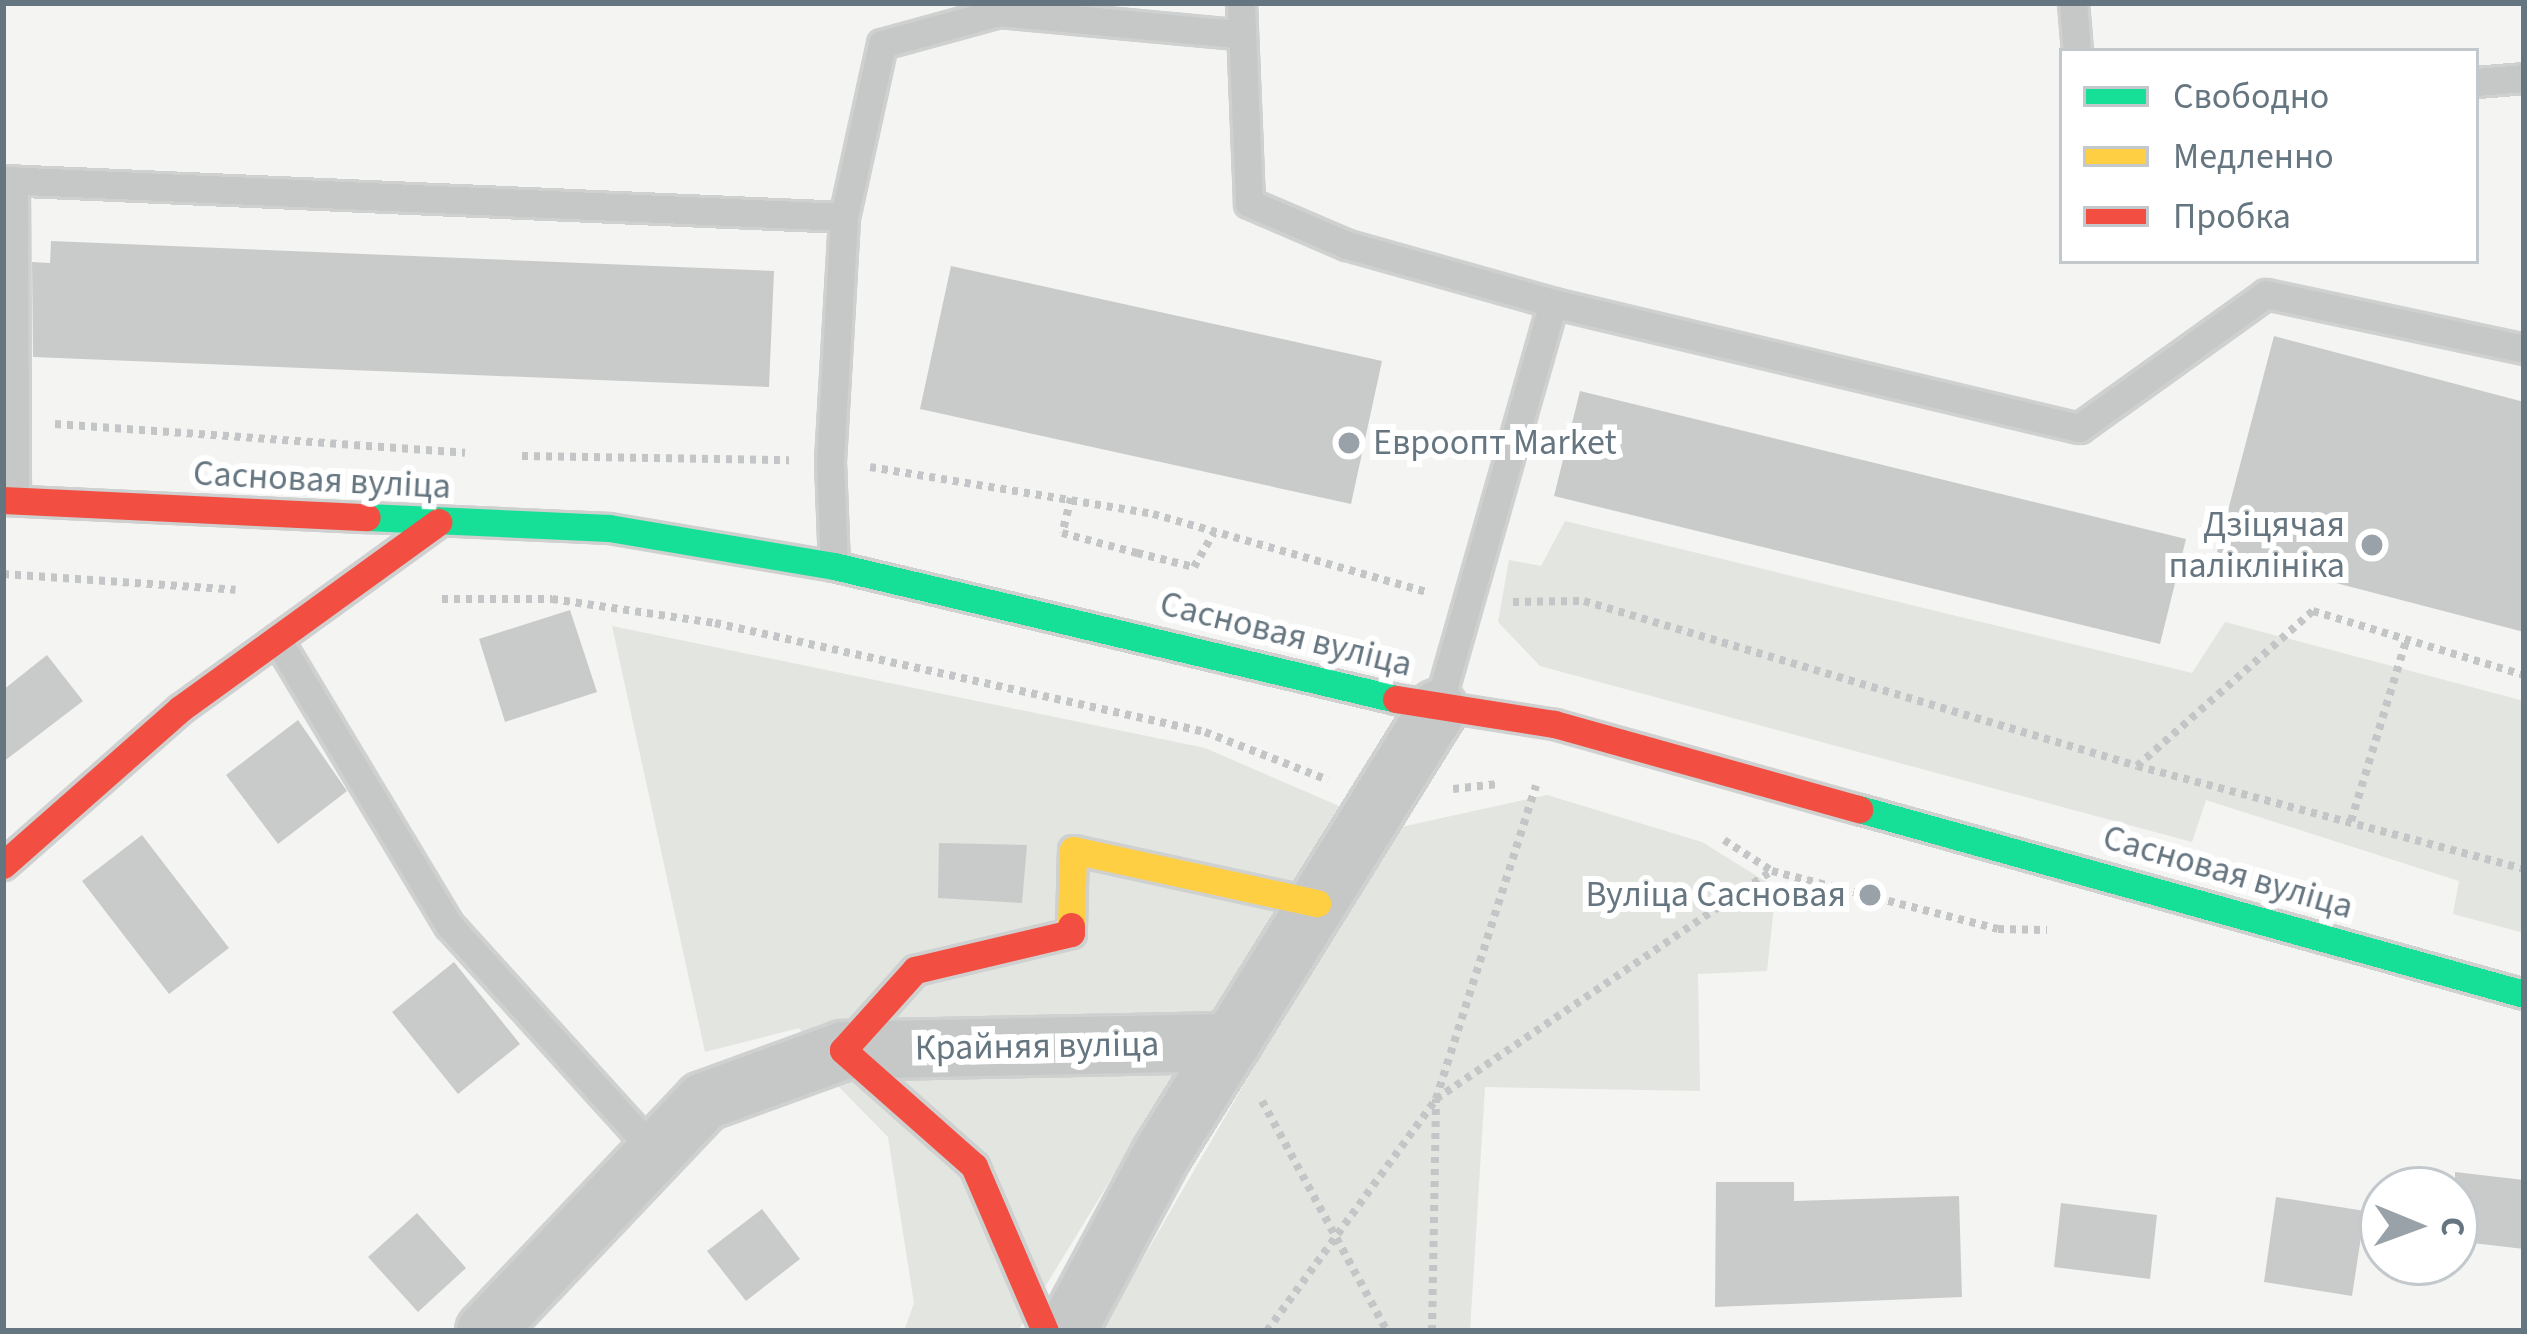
<!DOCTYPE html>
<html>
<head>
<meta charset="utf-8">
<style>
	body { margin:0 }
	#map { position:relative; width:2527px; height:1334px; overflow:hidden; background:#f4f4f2; font-family:"Source Sans 3",sans-serif }
	div>[style] { position:absolute }
	.green>* { inset:0; background:#e2e5e0 }
	.building>* { inset:0; background:#c9cbcb }
	.path>* { height:8px; margin-top:-4px; transform-origin:0; background:repeating-linear-gradient(90deg,#c4c5c6 0 6px,transparent 0 12px) }
	.roads { filter:drop-shadow(3px 0 #cfd0d0) drop-shadow(-3px 0 #cfd0d0) drop-shadow(0 3px #cfd0d0) drop-shadow(0 -3px #cfd0d0) }
	.lane>* { height:27px; margin:-13.5px; padding:0 13.5px; transform-origin:13.5px; border-radius:13.5px; background:#c6c8c8 }
	.street>* { height:57px; margin:-28.5px; padding:0 28.5px; transform-origin:28.5px; border-radius:28.5px; background:#c6c8c8 }
	.fast>* { height:27px; margin:-13.5px; padding:0 13.5px; transform-origin:13.5px; border-radius:13.5px; background:#16e098 }
	.slow>* { height:27px; margin:-13.5px; padding:0 13.5px; transform-origin:13.5px; border-radius:13.5px; background:#ffcf43 }
	.jam>* { height:27px; margin:-13.5px; padding:0 13.5px; transform-origin:13.5px; border-radius:13.5px; background:#f24e42 }
	.dots>* { width:33px; height:33px; translate:-50% -50%; box-sizing:border-box; border:6px solid #fff; border-radius:50% }
	span { translate:-50% -50%; white-space:nowrap; text-align:center; line-height:1.15; -webkit-text-stroke:12px #fff; paint-order:stroke }
	.poi-label { font-size:36px; color:#667680 }
	.left { translate:0 -50%; text-align:left }
	.right { translate:-100% -50%; text-align:right }
	.street-label { font-size:36px; color:#667680 }
	.frame { position:absolute; inset:0; border:6px solid #667680; pointer-events:none }
	.legend { position:absolute; left:2059px; top:48px; width:420px; height:216px; box-sizing:border-box; background:#fff; border:3px solid #c2c8cc; margin:0; padding:15px 21px; list-style:none; font-size:36px; color:#667680 }
	.legend li { display:flex; align-items:center; gap:24px; height:60px }
	.legend b { width:60px; border:3px solid #c2c8cc }
	.north { position:absolute; left:2359px; top:1166px; width:120px; height:120px; box-sizing:border-box; background:#fff; border:3px solid #c2c8cc; border-radius:50%; rotate:91deg; font-size:33px; font-weight:700; line-height:48px; text-align:center; color:#667680 }
	.north::after { content:''; display:block; margin:auto; width:42px; height:54px; background:#98a2a8; clip-path:polygon(50% 0,100% 100%,50% 72%,0 100%) }
</style>
</head>
<body>
<div id="map">
	<div class="green">
		<div style="clip-path:polygon(1565px 521px,2192px 673px,2225px 622px,2524px 701px,2524px 933px,2453px 914px,2459px 881px,2206px 800px,2192px 842px,1540px 666px,1498px 622px,1509px 560px,1541px 566px)"></div>
		<div style="clip-path:polygon(612px 626px,1205px 748px,1339px 806px,1018px 1331px,904px 1331px,914px 1303px,888px 1137px,837px 1085px,799px 1028px,705px 1052px)"></div>
		<div style="clip-path:polygon(1547px 795px,1702px 842px,1776px 888px,1767px 971px,1698px 974px,1700px 1091px,1485px 1087px,1470px 1331px,1101px 1331px,1392px 829px)"></div>
	</div>
	<div class="building">
		<div style="clip-path:polygon(51px 241px,774px 271px,769px 387px,33px 357px,32px 262px,50px 263px)"></div>
		<div style="clip-path:polygon(951px 266px,1382px 361px,1351px 504px,920px 409px)"></div>
		<div style="clip-path:polygon(2274px 336px,2524px 402px,2524px 632px,2217px 552px)"></div>
		<div style="clip-path:polygon(1580px 391px,2186px 539px,2160px 644px,1554px 496px)"></div>
		<div style="clip-path:polygon(570px 610px,597px 692px,505px 722px,479px 639px)"></div>
		<div style="clip-path:polygon(47px 655px,83px 701px,3px 762px,3px 690px)"></div>
		<div style="clip-path:polygon(298px 720px,347px 791px,278px 844px,226px 775px)"></div>
		<div style="clip-path:polygon(142px 835px,229px 948px,169px 994px,82px 881px)"></div>
		<div style="clip-path:polygon(939px 843px,1027px 845px,1022px 903px,938px 898px)"></div>
		<div style="clip-path:polygon(454px 962px,520px 1044px,458px 1094px,392px 1012px)"></div>
		<div style="clip-path:polygon(2455px 1172px,2524px 1180px,2524px 1249px,2455px 1241px)"></div>
		<div style="clip-path:polygon(1716px 1182px,1794px 1182px,1794px 1201px,1959px 1196px,1962px 1297px,1715px 1307px)"></div>
		<div style="clip-path:polygon(2276px 1197px,2365px 1211px,2352px 1296px,2264px 1282px)"></div>
		<div style="clip-path:polygon(2061px 1203px,2157px 1215px,2150px 1279px,2054px 1267px)"></div>
		<div style="clip-path:polygon(762px 1209px,800px 1259px,746px 1301px,707px 1251px)"></div>
		<div style="clip-path:polygon(417px 1213px,466px 1268px,418px 1312px,368px 1257px)"></div>
	</div>
	<div class="path">
		<div style="left:55px;top:424px;width:411px;rotate:4deg"></div>
		<div style="left:522px;top:456px;width:267px;rotate:0.9deg"></div>
		<div style="left:870px;top:467px;width:287px;rotate:9.4deg"></div>
		<div style="left:1153px;top:514px;width:285px;rotate:15.9deg"></div>
		<div style="left:1071px;top:498px;width:36px;rotate:104deg"></div>
		<div style="left:1062px;top:533px;width:78px;rotate:14.9deg"></div>
		<div style="left:1137px;top:553px;width:59px;rotate:13.8deg"></div>
		<div style="left:1194px;top:567px;width:39px;rotate:-60deg"></div>
		<div style="left:3px;top:574px;width:233px;rotate:3.9deg"></div>
		<div style="left:442px;top:599px;width:110px"></div>
		<div style="left:552px;top:599px;width:165px;rotate:8.4deg"></div>
		<div style="left:715px;top:623px;width:502px;rotate:12.54deg"></div>
		<div style="left:1205px;top:732px;width:132px;rotate:21.3deg"></div>
		<div style="left:1513px;top:602px;width:71px;rotate:-0.8deg"></div>
		<div style="left:1584px;top:601px;width:577px;rotate:16.61deg"></div>
		<div style="left:2137px;top:766px;width:400px;rotate:14.9deg"></div>
		<div style="left:2137px;top:766px;width:235px;rotate:-41.4deg"></div>
		<div style="left:2313px;top:611px;width:220px;rotate:16.9deg"></div>
		<div style="left:1453px;top:789px;width:45px;rotate:-6.3deg"></div>
		<div style="left:2351px;top:821px;width:188px;rotate:-73deg"></div>
		<div style="left:1724px;top:840px;width:57px;rotate:32.9deg"></div>
		<div style="left:1772px;top:871px;width:233px;rotate:14.4deg"></div>
		<div style="left:1998px;top:929px;width:49px;rotate:1.2deg"></div>
		<div style="left:1262px;top:1101px;width:262px;rotate:61.5deg"></div>
		<div style="left:1267px;top:1331px;width:287px;rotate:-53.9deg"></div>
		<div style="left:1436px;top:1099px;width:406px;rotate:-34.2deg"></div>
		<div style="left:1432px;top:1331px;width:232px;rotate:-89deg"></div>
		<div style="left:1436px;top:1099px;width:329px;rotate:-72.3deg"></div>
	</div>
	<div class="roads">
		<div class="lane">
			<div style="left:1241px;top:3px;width:200px;rotate:87.7deg"></div>
			<div style="left:1249px;top:203px;width:107px;rotate:23.2deg"></div>
			<div style="left:1347px;top:245px;width:214px;rotate:15.7deg"></div>
			<div style="left:1553px;top:303px;width:422px;rotate:105.9deg"></div>
			<div style="left:2073px;top:3px;width:48px;rotate:85.2deg"></div>
			<div style="left:2476px;top:82px;width:48px;rotate:-4.8deg"></div>
			<div style="left:3px;top:180px;width:842px;rotate:2.52deg"></div>
			<div style="left:14px;top:180px;width:320px;rotate:89.8deg"></div>
			<div style="left:1553px;top:303px;width:541px;rotate:13.37deg"></div>
			<div style="left:2079px;top:428px;width:230px;rotate:-35.6deg"></div>
			<div style="left:2266px;top:294px;width:264px;rotate:12deg"></div>
			<div style="left:834px;top:566px;width:105px;rotate:-92.2deg"></div>
			<div style="left:830px;top:461px;width:244px;rotate:-86.7deg"></div>
			<div style="left:844px;top:217px;width:177px;rotate:-77.6deg"></div>
			<div style="left:882px;top:44px;width:121px;rotate:-15.3deg"></div>
			<div style="left:999px;top:12px;width:239px;rotate:5.3deg"></div>
			<div style="left:277px;top:639px;width:334px;rotate:59deg"></div>
			<div style="left:449px;top:925px;width:305px;rotate:47.8deg"></div>
		</div>
		<div class="street">
			<div style="left:485px;top:1331px;width:317px;rotate:-46.5deg"></div>
			<div style="left:703px;top:1101px;width:149px;rotate:-20deg"></div>
			<div style="left:843px;top:1050px;width:388px;rotate:-1.2deg"></div>
			<div style="left:1066px;top:1331px;width:201px;rotate:-61.8deg"></div>
			<div style="left:1161px;top:1154px;width:524px;rotate:-58.19deg"></div>
		</div>
		<div class="fast">
			<div style="left:367px;top:517px;width:242px;rotate:2.6deg"></div>
			<div style="left:609px;top:528px;width:228px;rotate:9.6deg"></div>
			<div style="left:834px;top:566px;width:578px;rotate:13.31deg"></div>
			<div style="left:1859px;top:809px;width:690px;rotate:15.55deg"></div>
		</div>
		<div class="slow">
			<div style="left:1071px;top:926px;width:76px;rotate:-88.5deg"></div>
			<div style="left:1073px;top:850px;width:250px;rotate:12.3deg"></div>
		</div>
		<div class="jam">
			<div style="left:3px;top:500px;width:364px;rotate:2.7deg"></div>
			<div style="left:1396px;top:699px;width:160px;rotate:9deg"></div>
			<div style="left:1554px;top:724px;width:317px;rotate:15.6deg"></div>
			<div style="left:3px;top:865px;width:236px;rotate:-41.4deg"></div>
			<div style="left:180px;top:709px;width:319px;rotate:-35.9deg"></div>
			<div style="left:1045px;top:1331px;width:180px;rotate:-113.3deg"></div>
			<div style="left:974px;top:1166px;width:175px;rotate:-138.5deg"></div>
			<div style="left:843px;top:1050px;width:108px;rotate:-48deg"></div>
			<div style="left:915px;top:970px;width:160px;rotate:-13.3deg"></div>
			<div style="left:1071px;top:933px;width:7px;rotate:-90deg"></div>
		</div>
	</div>
	<div class="dots">
		<div style="left:1349px;top:443px;background:#98a2a8"></div>
		<div style="left:2372px;top:545px;background:#98a2a8"></div>
		<div style="left:1870px;top:895px;background:#98a2a8"></div>
	</div>
	<div class="poi-label">
		<span class="left" style="left:1373px;top:443px">Евроопт Market</span>
		<span class="right" style="left:2345px;top:545px">Дзіцячая<br>паліклініка</span>
		<span class="right" style="left:1846px;top:895px">Вуліца Сасновая</span>
	</div>
	<div class="street-label">
		<span style="left:322px;top:480px;rotate:3deg">Сасновая вуліца</span>
		<span style="left:1286px;top:634px;rotate:14deg">Сасновая вуліца</span>
		<span style="left:2228px;top:872px;rotate:16deg">Сасновая вуліца</span>
		<span style="left:1037px;top:1046px;rotate:-1deg">Крайняя вуліца</span>
	</div>
	<div class="frame"></div>
	<ul class="legend">
	<li><b style="height:15px;background:#16e098"></b>Свободно</li>
	<li><b style="height:15px;background:#ffcf43"></b>Медленно</li>
	<li><b style="height:15px;background:#f24e42"></b>Пробка</li>
	</ul>
	<div class="north">С</div>
</div>
</body>
</html>
